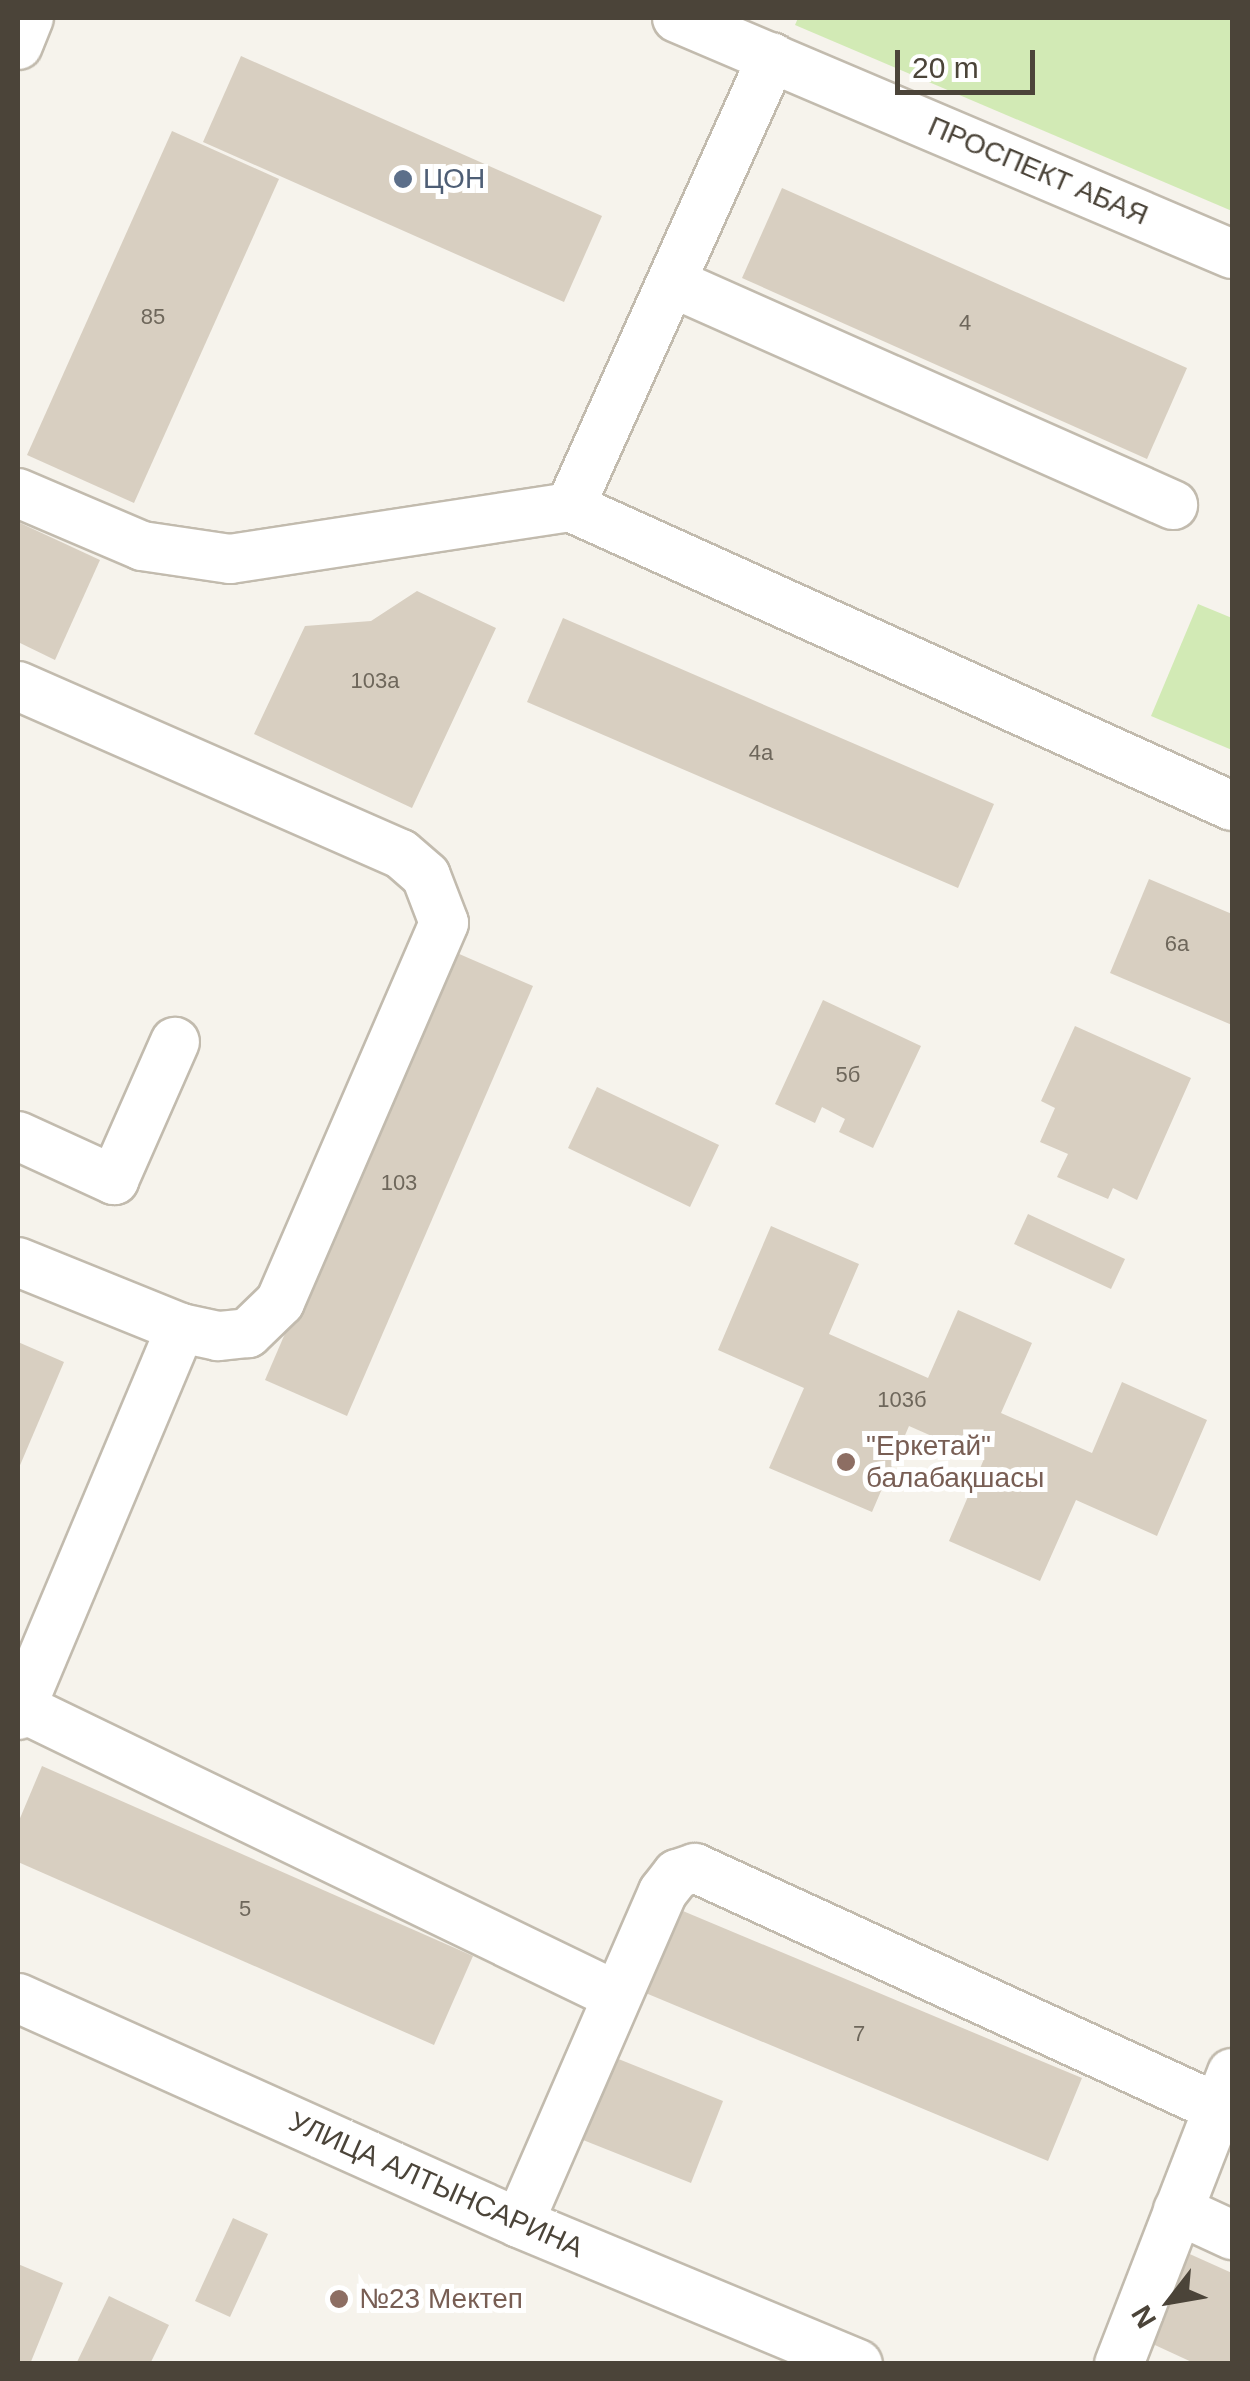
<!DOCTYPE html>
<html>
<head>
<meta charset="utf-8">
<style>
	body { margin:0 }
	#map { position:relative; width:1250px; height:2381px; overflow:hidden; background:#f6f3ec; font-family:Arial,sans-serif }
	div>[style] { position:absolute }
	.green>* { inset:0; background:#d2eab5 }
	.building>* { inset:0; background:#d8cfc1 }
	.roads { filter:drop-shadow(2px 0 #c2bbae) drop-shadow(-2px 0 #c2bbae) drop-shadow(0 2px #c2bbae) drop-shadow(0 -2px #c2bbae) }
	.minor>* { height:48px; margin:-24px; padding:0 24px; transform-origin:24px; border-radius:24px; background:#fff }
	.dots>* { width:28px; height:28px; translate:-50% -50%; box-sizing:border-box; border:5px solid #fff; border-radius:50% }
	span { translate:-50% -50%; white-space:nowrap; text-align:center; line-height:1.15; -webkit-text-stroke:10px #fff; paint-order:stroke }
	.number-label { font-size:22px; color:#6e675b }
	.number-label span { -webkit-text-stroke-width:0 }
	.street-label { font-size:28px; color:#4b4439 }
	.service-label { font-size:28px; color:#4e5e75 }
	.left { translate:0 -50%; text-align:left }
	.education-label { font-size:28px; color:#785e54 }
	.frame { position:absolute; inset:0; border:20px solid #4b4439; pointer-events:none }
	.north { position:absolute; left:1120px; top:2251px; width:100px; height:100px; -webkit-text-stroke:8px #fff; paint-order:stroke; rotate:239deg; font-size:28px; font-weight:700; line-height:40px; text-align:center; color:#4b4439 }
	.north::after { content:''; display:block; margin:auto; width:35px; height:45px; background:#4b4439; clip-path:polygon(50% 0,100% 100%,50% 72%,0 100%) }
	.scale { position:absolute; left:895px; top:50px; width:140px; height:45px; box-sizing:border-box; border:5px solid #4b4439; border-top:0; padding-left:12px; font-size:30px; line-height:35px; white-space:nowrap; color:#4b4439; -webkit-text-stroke:8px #fff; paint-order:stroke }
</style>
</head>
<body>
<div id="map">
	<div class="green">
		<div style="clip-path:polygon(798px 18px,1232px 18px,1232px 211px,795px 25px)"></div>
		<div style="clip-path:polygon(1198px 604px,1232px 618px,1232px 750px,1151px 716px)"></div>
	</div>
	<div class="building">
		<div style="clip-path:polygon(241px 56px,602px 216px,564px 302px,203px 142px)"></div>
		<div style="clip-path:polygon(172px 131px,279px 179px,134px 503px,27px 455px)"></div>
		<div style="clip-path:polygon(782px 188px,1187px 368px,1147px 459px,742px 278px)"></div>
		<div style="clip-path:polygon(18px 522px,100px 560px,55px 660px,18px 642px)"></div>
		<div style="clip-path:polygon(417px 591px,496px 628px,412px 808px,254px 734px,305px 626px,371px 621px)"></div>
		<div style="clip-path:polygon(563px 618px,994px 804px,958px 888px,527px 702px)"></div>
		<div style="clip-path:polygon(1149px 879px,1232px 914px,1232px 1025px,1110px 973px)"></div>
		<div style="clip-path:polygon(450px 950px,533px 986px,347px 1416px,265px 1380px)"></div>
		<div style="clip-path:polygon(823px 1000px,921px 1046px,873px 1148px,839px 1132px,845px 1119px,822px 1107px,815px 1123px,775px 1104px)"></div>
		<div style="clip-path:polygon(1075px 1026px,1191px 1078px,1137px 1200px,1113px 1188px,1108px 1199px,1057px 1177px,1068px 1154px,1040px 1142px,1055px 1108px,1041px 1101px)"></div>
		<div style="clip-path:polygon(597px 1087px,719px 1145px,690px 1207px,568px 1148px)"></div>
		<div style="clip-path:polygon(1028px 1214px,1125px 1259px,1111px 1289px,1014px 1244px)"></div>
		<div style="clip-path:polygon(771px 1226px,859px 1264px,829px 1334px,928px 1378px,958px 1310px,1032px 1343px,1001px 1413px,1092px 1453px,1122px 1382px,1207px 1420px,1157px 1536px,1076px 1500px,1040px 1581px,949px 1541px,984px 1459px,909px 1426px,872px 1512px,769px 1468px,804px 1388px,718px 1350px)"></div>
		<div style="clip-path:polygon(18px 1342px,64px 1362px,18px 1470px)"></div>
		<div style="clip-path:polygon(42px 1766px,473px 1956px,434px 2045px,18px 1862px,18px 1823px)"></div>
		<div style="clip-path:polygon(671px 1906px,1082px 2078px,1048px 2161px,636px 1989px)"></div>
		<div style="clip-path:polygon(606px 2054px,723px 2101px,691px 2183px,573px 2136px)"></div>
		<div style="clip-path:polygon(233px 2218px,268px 2234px,230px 2317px,195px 2301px)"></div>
		<div style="clip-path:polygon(1183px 2251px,1232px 2273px,1232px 2364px,1196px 2364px,1144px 2340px)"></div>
		<div style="clip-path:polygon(18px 2264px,63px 2283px,30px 2364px,18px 2364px)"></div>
		<div style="clip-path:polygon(109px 2296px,169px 2325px,150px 2364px,76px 2364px)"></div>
	</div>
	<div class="roads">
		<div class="minor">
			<div style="left:677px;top:18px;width:603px;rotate:23.04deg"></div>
			<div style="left:18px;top:45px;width:29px;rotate:-68deg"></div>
			<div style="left:675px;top:284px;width:545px;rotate:23.93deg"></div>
			<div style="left:18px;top:493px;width:135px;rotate:23.1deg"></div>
			<div style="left:142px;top:546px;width:89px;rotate:8.4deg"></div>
			<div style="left:230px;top:559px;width:344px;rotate:-8.7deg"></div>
			<div style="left:570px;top:507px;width:726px;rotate:24.31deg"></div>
			<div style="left:570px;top:507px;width:493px;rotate:-65.8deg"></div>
			<div style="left:18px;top:686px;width:418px;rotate:23.7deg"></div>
			<div style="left:401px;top:854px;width:33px;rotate:41deg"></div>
			<div style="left:426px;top:876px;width:50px;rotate:69deg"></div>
			<div style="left:444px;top:923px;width:413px;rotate:113.4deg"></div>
			<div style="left:280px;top:1302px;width:45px;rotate:135.9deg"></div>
			<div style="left:248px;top:1333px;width:30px;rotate:174deg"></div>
			<div style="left:218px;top:1336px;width:38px;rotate:-168deg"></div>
			<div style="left:181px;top:1328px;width:176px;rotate:-158deg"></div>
			<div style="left:18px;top:1136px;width:106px;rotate:24.6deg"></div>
			<div style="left:114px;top:1180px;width:151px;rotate:-66.2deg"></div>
			<div style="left:22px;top:1708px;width:659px;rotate:25.83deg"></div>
			<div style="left:18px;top:1715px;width:420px;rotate:-67.2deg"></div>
			<div style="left:18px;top:1998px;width:549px;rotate:24.18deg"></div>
			<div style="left:519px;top:2223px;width:367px;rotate:22.6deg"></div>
			<div style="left:1178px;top:2210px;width:60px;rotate:24.8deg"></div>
			<div style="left:519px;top:2223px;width:361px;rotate:-66.5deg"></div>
			<div style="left:663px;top:1892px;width:23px;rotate:-52deg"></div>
			<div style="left:677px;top:1874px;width:19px;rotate:-18deg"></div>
			<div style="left:695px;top:1868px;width:575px;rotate:24.65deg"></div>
			<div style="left:1119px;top:2364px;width:312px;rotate:-68.8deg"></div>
		</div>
	</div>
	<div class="dots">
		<div style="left:403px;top:179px;background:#5c6f8a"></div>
		<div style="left:846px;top:1462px;background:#8d6e63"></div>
		<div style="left:339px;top:2299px;background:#8d6e63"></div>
	</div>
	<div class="number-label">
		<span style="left:153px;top:317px">85</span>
		<span style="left:965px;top:323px">4</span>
		<span style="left:375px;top:681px">103а</span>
		<span style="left:761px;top:753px">4а</span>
		<span style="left:1177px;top:944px">6а</span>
		<span style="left:848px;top:1075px">5б</span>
		<span style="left:399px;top:1183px">103</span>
		<span style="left:902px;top:1400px">103б</span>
		<span style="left:245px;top:1909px">5</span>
		<span style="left:859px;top:2034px">7</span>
	</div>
	<div class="street-label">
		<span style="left:1038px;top:171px;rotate:23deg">ПРОСПЕКТ АБАЯ</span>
		<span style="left:436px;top:2185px;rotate:24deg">УЛИЦА АЛТЫНСАРИНА</span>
	</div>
	<div class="service-label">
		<span class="left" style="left:423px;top:179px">ЦОН</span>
	</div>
	<div class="education-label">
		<span class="left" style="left:866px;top:1462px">"Еркетай"<br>балабақшасы</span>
		<span class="left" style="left:359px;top:2299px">№23 Мектеп</span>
	</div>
	<div class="frame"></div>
	<div class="north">N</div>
	<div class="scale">20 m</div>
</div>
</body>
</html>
